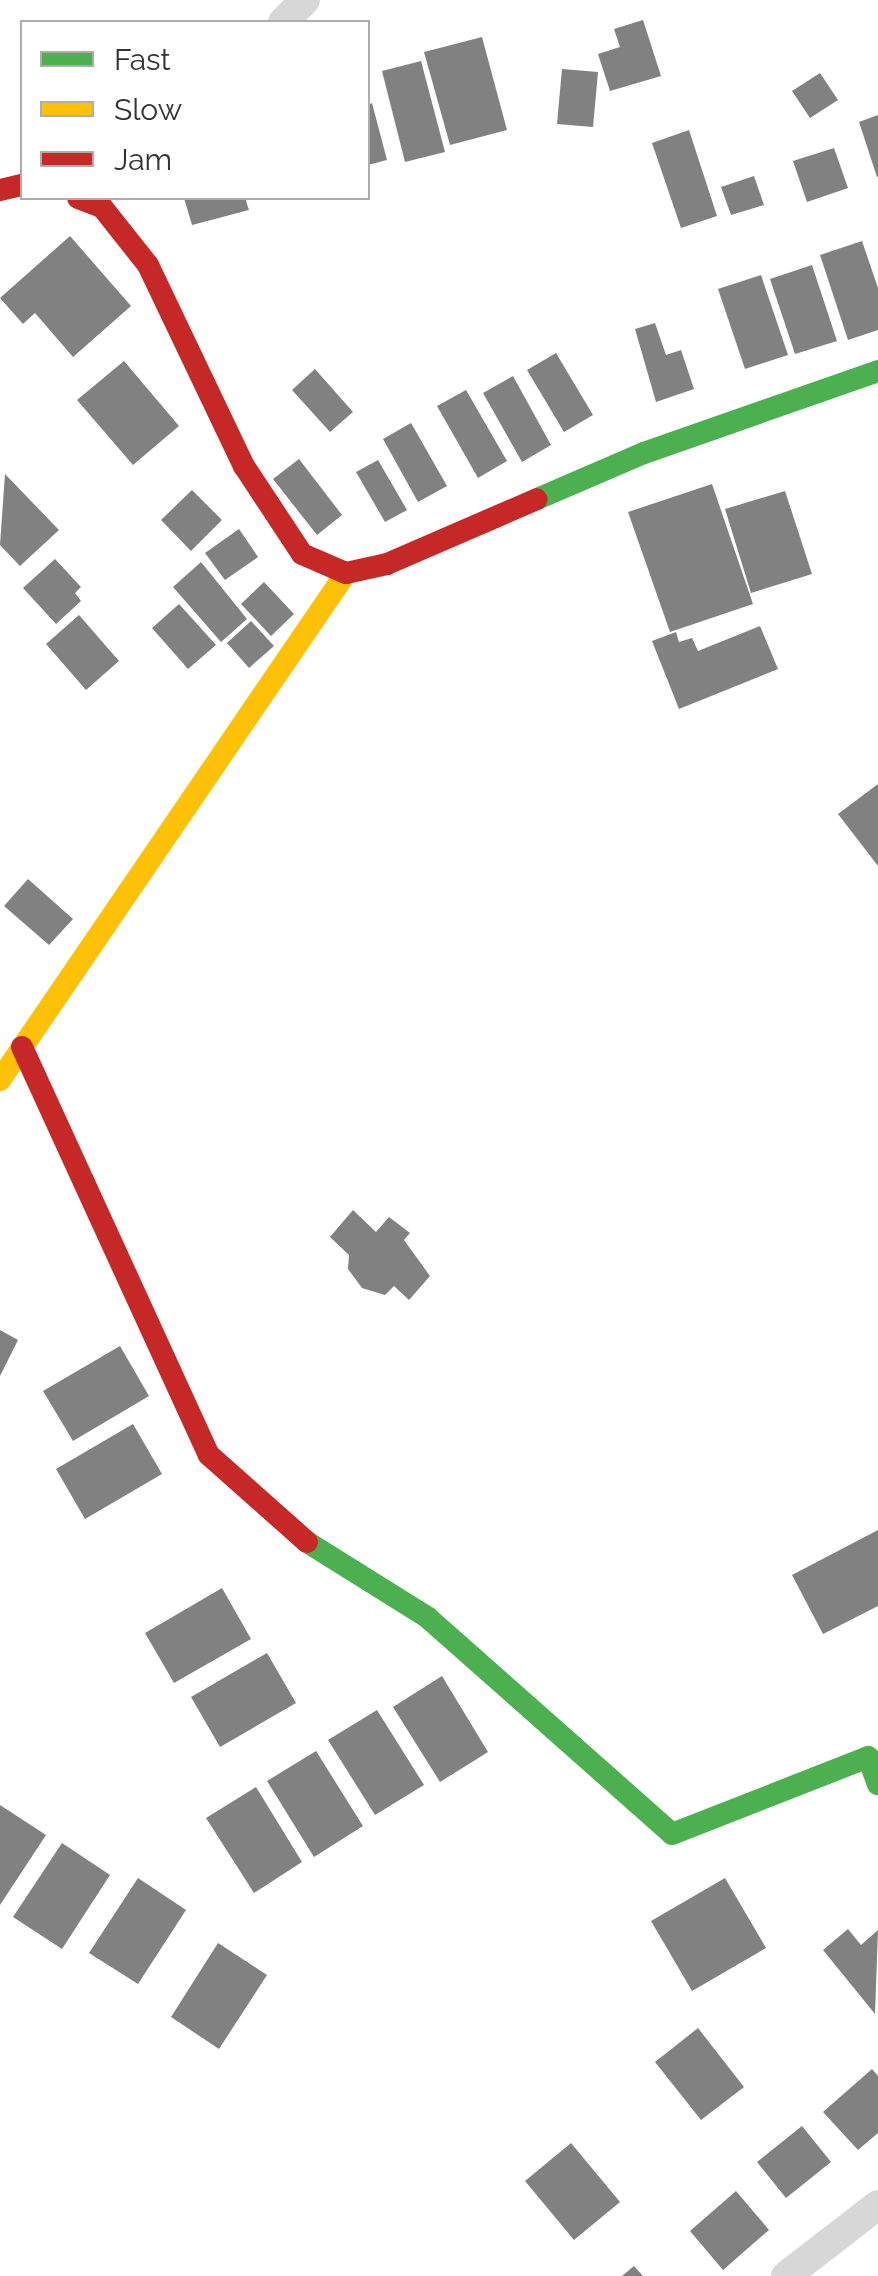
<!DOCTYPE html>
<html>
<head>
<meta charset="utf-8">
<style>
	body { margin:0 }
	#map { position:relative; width:878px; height:2276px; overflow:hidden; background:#fff; font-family:Raleway,sans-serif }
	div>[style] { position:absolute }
	.building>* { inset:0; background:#818181 }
	.street>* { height:30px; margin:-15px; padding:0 15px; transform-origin:15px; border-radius:15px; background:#d7d7d7 }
	.fast>* { height:22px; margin:-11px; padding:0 11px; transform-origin:11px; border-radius:11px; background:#4caf50 }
	.slow>* { height:22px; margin:-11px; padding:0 11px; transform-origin:11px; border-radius:11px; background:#ffc107 }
	.jam>* { height:22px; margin:-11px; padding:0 11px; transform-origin:11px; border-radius:11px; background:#c62828 }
	span { translate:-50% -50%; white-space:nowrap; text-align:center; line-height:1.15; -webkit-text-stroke:10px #fff; paint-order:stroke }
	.legend { position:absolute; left:20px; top:20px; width:350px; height:180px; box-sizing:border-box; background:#fff; border:2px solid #adadad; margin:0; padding:12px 18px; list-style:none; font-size:30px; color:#333 }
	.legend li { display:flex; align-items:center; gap:20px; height:50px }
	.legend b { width:50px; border:2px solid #adadad }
</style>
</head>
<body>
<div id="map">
	<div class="building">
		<div style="clip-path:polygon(643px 20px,661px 76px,610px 91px,598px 54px,620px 47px,614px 29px)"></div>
		<div style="clip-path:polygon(482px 37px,507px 130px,450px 145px,424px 52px)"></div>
		<div style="clip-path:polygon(421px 61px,445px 152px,405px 162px,382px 71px)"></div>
		<div style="clip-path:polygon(562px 69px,598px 72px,593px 127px,557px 124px)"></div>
		<div style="clip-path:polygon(820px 73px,838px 100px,810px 118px,792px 91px)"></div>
		<div style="clip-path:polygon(372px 103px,387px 160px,368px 165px,368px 105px)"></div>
		<div style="clip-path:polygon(878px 115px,878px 177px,877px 177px,859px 122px)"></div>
		<div style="clip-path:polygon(689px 130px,717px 216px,681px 228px,652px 143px)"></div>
		<div style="clip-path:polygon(834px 148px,848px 188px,807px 202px,793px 161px)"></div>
		<div style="clip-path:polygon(754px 176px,764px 205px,731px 215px,721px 187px)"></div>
		<div style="clip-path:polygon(184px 198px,245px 198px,249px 210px,192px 225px)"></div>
		<div style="clip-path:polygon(70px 236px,131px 306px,73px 357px,35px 313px,23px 324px,0 298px)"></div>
		<div style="clip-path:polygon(862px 241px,878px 288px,878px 330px,848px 340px,820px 255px)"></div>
		<div style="clip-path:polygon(812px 265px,837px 341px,795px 354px,770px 279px)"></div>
		<div style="clip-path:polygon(761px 275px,788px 355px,745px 369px,718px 289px)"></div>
		<div style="clip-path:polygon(655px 323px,666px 355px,681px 350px,694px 389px,656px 402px,635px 329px)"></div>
		<div style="clip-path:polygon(556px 353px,593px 415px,564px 432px,527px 370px)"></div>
		<div style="clip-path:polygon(124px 361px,179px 426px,133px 465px,77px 400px)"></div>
		<div style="clip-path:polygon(315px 369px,353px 412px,330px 432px,292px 390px)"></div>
		<div style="clip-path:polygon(513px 376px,551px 445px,522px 462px,483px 393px)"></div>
		<div style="clip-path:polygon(466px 390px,507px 461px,478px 478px,437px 406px)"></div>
		<div style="clip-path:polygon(411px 423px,447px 486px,418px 502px,383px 439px)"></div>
		<div style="clip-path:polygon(299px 459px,342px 515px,317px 535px,273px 479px)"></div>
		<div style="clip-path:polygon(378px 460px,407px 510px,385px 522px,356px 472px)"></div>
		<div style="clip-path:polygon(5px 474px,59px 530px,20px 566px,0 545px)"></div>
		<div style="clip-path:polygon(712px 484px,753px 604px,670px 632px,628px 512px)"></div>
		<div style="clip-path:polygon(192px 490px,222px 520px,191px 551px,161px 520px)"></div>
		<div style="clip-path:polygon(785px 491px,812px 574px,751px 593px,725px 509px)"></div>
		<div style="clip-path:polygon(239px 529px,258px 557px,225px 580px,205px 553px)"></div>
		<div style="clip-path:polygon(55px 559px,81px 587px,75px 593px,81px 601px,56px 624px,23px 588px)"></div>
		<div style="clip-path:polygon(201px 562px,247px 619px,221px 642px,173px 587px)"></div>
		<div style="clip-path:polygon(264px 582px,294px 614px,271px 636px,241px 604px)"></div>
		<div style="clip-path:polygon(179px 604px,216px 645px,188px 669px,152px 628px)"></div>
		<div style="clip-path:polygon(79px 615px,119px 661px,86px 690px,46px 644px)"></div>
		<div style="clip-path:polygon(251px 621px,274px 646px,249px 668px,227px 643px)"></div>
		<div style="clip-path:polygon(760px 626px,778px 669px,679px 709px,652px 641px,676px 632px,679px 642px,692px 638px,698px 651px)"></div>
		<div style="clip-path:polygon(878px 784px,878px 866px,838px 814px)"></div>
		<div style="clip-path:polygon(28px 879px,73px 919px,49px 945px,4px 906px)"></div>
		<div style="clip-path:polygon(353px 1210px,376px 1232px,389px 1217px,410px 1233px,404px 1240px,430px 1276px,409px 1300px,394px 1286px,385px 1295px,362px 1288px,348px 1269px,349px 1255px,330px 1237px)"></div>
		<div style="clip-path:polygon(0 1330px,18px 1340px,0 1376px)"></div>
		<div style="clip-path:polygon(120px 1346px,149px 1396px,73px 1441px,43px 1391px)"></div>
		<div style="clip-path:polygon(133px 1424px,162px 1474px,85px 1519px,56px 1469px)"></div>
		<div style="clip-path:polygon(878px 1530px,878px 1606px,823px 1634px,792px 1575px)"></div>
		<div style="clip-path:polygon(222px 1588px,251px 1639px,174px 1683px,145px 1633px)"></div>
		<div style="clip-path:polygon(267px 1653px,296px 1703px,220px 1747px,191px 1697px)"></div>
		<div style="clip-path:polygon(442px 1676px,488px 1752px,440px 1782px,393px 1707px)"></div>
		<div style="clip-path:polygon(377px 1710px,424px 1785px,375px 1815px,328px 1740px)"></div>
		<div style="clip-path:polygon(316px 1751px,363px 1826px,314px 1857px,267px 1781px)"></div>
		<div style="clip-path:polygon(256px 1787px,302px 1862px,254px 1893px,206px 1818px)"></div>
		<div style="clip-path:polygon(0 1805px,46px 1835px,0 1905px)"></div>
		<div style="clip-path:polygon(62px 1843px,110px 1875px,62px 1949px,13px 1917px)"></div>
		<div style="clip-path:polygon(138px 1878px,186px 1910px,138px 1984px,89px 1953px)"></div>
		<div style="clip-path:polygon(725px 1878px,766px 1948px,692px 1991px,651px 1921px)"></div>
		<div style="clip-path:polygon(848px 1929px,861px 1945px,878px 1930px,875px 2014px,823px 1950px)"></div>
		<div style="clip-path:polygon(218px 1943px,267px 1975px,219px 2049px,171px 2017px)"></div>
		<div style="clip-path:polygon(698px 2028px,744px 2087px,701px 2120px,655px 2062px)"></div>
		<div style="clip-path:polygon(872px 2069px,878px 2076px,878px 2133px,858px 2150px,823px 2112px)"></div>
		<div style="clip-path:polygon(802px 2126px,831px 2162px,786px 2198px,757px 2162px)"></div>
		<div style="clip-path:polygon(571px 2143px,620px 2202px,574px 2240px,525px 2181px)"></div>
		<div style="clip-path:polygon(736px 2191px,769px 2230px,723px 2270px,690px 2231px)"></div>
		<div style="clip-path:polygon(634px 2266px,643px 2276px,622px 2276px)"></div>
	</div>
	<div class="street">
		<div style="left:283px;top:22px;width:31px;rotate:-45deg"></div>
		<div style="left:786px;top:2276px;width:116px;rotate:-37.7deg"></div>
	</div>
	<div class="fast">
		<div style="left:537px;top:499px;width:116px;rotate:-23.3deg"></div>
		<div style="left:644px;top:453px;width:248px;rotate:-19.3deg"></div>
		<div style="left:307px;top:1542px;width:142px;rotate:32deg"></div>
		<div style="left:427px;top:1617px;width:327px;rotate:41.5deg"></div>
		<div style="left:672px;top:1834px;width:211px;rotate:-21.4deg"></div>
		<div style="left:868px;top:1757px;width:29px;rotate:70deg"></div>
	</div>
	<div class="slow">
		<div style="left:0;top:1080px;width:614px;rotate:-55.69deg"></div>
	</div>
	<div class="jam">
		<div style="left:0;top:190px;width:23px;rotate:-13deg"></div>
		<div style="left:78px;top:198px;width:26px;rotate:21deg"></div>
		<div style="left:102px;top:207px;width:74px;rotate:51.6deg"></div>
		<div style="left:148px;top:265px;width:223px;rotate:64.5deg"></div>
		<div style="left:244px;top:466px;width:105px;rotate:56.6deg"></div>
		<div style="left:302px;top:554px;width:48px;rotate:23.4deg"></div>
		<div style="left:346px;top:573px;width:42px;rotate:-12.4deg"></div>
		<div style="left:387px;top:564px;width:163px;rotate:-23.4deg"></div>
		<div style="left:22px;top:1047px;width:449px;rotate:65.4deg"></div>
		<div style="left:209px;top:1455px;width:131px;rotate:41.6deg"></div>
	</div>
	<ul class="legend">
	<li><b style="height:12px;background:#4caf50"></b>Fast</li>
	<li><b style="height:12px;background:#ffc107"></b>Slow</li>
	<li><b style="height:12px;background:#c62828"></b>Jam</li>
	</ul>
</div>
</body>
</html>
